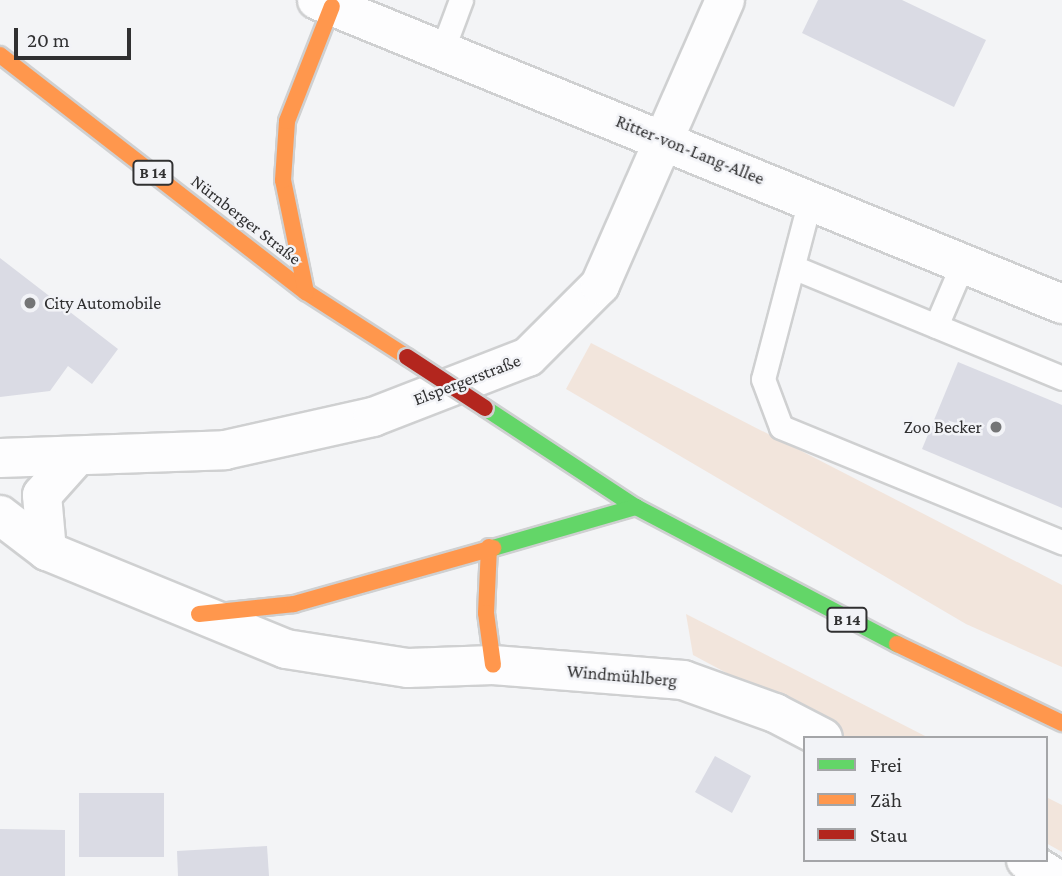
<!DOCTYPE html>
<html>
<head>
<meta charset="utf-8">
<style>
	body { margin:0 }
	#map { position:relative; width:1062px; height:876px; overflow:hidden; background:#f3f4f6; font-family:"Crimson Pro",serif }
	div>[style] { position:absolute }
	.green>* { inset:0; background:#f2e5dc }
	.building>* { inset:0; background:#dadbe4 }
	.roads { filter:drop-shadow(2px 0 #cfd0d1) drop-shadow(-2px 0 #cfd0d1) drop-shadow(0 2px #cfd0d1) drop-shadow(0 -2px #cfd0d1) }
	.lane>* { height:23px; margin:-11.5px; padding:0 11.5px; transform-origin:11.5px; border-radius:11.5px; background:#fdfdfe }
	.street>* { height:38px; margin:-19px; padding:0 19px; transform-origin:19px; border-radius:19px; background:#fdfdfe }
	.fast>* { height:16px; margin:-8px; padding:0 8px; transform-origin:8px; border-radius:8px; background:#63d668 }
	.slow>* { height:16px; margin:-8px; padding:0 8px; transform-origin:8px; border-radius:8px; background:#ff974d }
	.bridges { filter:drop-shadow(2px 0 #cfd0d1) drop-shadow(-2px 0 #cfd0d1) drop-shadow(0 2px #cfd0d1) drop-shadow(0 -2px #cfd0d1) }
	.jam-bridge>* { height:16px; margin:-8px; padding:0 8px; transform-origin:8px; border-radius:8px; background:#b3261e }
	.dots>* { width:19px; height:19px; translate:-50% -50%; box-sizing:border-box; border:4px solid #f2f3f7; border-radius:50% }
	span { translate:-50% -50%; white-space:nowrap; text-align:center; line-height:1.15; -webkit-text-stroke:5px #f2f3f7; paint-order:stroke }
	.shield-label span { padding:2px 5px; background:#f2f3f7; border:2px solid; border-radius:5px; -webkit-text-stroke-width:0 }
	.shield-label { font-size:16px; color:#303031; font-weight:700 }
	.street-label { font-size:18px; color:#303031 }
	.poi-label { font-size:18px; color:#303031 }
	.left { translate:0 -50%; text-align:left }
	.right { translate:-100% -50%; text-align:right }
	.legend { position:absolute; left:803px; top:736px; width:245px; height:126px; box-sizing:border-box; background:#f2f3f7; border:2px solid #a4a5a8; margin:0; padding:9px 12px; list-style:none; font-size:21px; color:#303031 }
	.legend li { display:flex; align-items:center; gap:14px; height:35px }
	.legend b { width:35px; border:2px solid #a4a5a8 }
	.scale { position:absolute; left:14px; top:28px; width:117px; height:32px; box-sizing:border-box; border:4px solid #303031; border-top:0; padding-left:9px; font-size:21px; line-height:24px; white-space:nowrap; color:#303031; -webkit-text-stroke:5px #f2f3f7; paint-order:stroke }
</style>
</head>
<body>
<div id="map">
	<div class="green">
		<div style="clip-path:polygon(591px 343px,1062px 585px,1062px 667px,966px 624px,566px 389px)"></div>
		<div style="clip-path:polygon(686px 614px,929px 738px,848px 738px,693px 655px)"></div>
		<div style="clip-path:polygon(1046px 797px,1062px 805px,1062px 852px,1046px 843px)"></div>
	</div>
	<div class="building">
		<div style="clip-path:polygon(818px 0,902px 0,986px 40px,954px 107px,802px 33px)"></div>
		<div style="clip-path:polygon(0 258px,118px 349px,92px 384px,68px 366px,50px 391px,0 397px)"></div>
		<div style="clip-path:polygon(958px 362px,1062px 405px,1062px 508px,922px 449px)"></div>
		<div style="clip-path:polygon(715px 756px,751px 776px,732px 813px,695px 792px)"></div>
		<div style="clip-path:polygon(79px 793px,164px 793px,164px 857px,79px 857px)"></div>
		<div style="clip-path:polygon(0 829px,65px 830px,65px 876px,0 876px)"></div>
		<div style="clip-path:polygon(267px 846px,269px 876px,178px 876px,177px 851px)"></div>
	</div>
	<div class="roads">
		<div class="lane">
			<div style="left:442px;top:51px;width:54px;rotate:-69.6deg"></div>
			<div style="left:810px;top:200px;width:185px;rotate:104.7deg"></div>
			<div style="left:763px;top:379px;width:51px;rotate:69.4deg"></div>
			<div style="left:781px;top:427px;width:304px;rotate:22.3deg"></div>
			<div style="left:793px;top:267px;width:291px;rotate:22.4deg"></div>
			<div style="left:936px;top:326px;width:69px;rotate:-66.8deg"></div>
		</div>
		<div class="street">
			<div style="left:317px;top:0;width:805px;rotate:22.2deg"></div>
			<div style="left:0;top:458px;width:225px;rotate:-2deg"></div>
			<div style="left:225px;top:450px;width:152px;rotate:-12.6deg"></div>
			<div style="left:373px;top:417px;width:166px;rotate:-21.2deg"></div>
			<div style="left:528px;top:357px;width:102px;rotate:-45deg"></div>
			<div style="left:600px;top:285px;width:311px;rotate:-66.3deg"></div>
			<div style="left:0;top:515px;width:59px;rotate:37.5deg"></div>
			<div style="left:47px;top:551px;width:258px;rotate:22.3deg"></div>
			<div style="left:286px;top:649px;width:123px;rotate:8.9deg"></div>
			<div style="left:408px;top:668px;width:85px;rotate:-2deg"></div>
			<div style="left:493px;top:665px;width:191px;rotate:4.5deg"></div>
			<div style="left:683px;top:680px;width:98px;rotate:19.7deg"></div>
			<div style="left:775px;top:713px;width:54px;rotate:27.5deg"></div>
			<div style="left:47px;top:551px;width:56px;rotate:-95.1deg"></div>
			<div style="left:42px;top:495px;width:51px;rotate:-48.2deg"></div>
			<div style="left:1026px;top:860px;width:31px;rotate:32deg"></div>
		</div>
		<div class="fast">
			<div style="left:485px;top:408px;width:181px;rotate:33.3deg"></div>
			<div style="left:636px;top:507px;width:295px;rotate:27.7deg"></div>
			<div style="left:493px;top:548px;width:149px;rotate:-16deg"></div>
		</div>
		<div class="slow">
			<div style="left:0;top:55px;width:387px;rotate:37.8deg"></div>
			<div style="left:306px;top:292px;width:120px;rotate:32.8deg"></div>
			<div style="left:306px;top:292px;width:114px;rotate:-101.6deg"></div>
			<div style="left:283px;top:180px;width:59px;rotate:-86.1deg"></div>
			<div style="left:287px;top:121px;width:123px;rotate:-68.6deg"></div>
			<div style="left:489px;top:547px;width:66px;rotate:92.6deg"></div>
			<div style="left:486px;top:613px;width:52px;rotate:82.3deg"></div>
			<div style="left:199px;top:614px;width:96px;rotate:-6deg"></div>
			<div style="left:294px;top:604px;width:207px;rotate:-15.7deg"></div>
			<div style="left:897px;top:644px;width:183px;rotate:25.6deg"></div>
		</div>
	</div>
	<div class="bridges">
		<div class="jam-bridge">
			<div style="left:407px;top:357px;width:93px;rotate:33.2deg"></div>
		</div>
	</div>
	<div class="dots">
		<div style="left:30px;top:303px;background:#747576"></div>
		<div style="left:996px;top:427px;background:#747576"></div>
	</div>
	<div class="shield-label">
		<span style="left:153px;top:173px">B 14</span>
		<span style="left:847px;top:620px">B 14</span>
	</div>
	<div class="street-label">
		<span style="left:690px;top:150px;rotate:22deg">Ritter-von-Lang-Allee</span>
		<span style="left:246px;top:220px;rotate:38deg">Nürnberger Straße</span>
		<span style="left:467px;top:380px;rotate:-21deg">Elspergerstraße</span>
		<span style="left:622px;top:676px;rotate:5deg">Windmühlberg</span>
	</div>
	<div class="poi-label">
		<span class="left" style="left:44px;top:303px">City Automobile</span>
		<span class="right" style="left:982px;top:427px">Zoo Becker</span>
	</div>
	<ul class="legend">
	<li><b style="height:9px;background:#63d668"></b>Frei</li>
	<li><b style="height:9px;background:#ff974d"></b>Zäh</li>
	<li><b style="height:9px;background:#b3261e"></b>Stau</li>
	</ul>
	<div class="scale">20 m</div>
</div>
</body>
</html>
